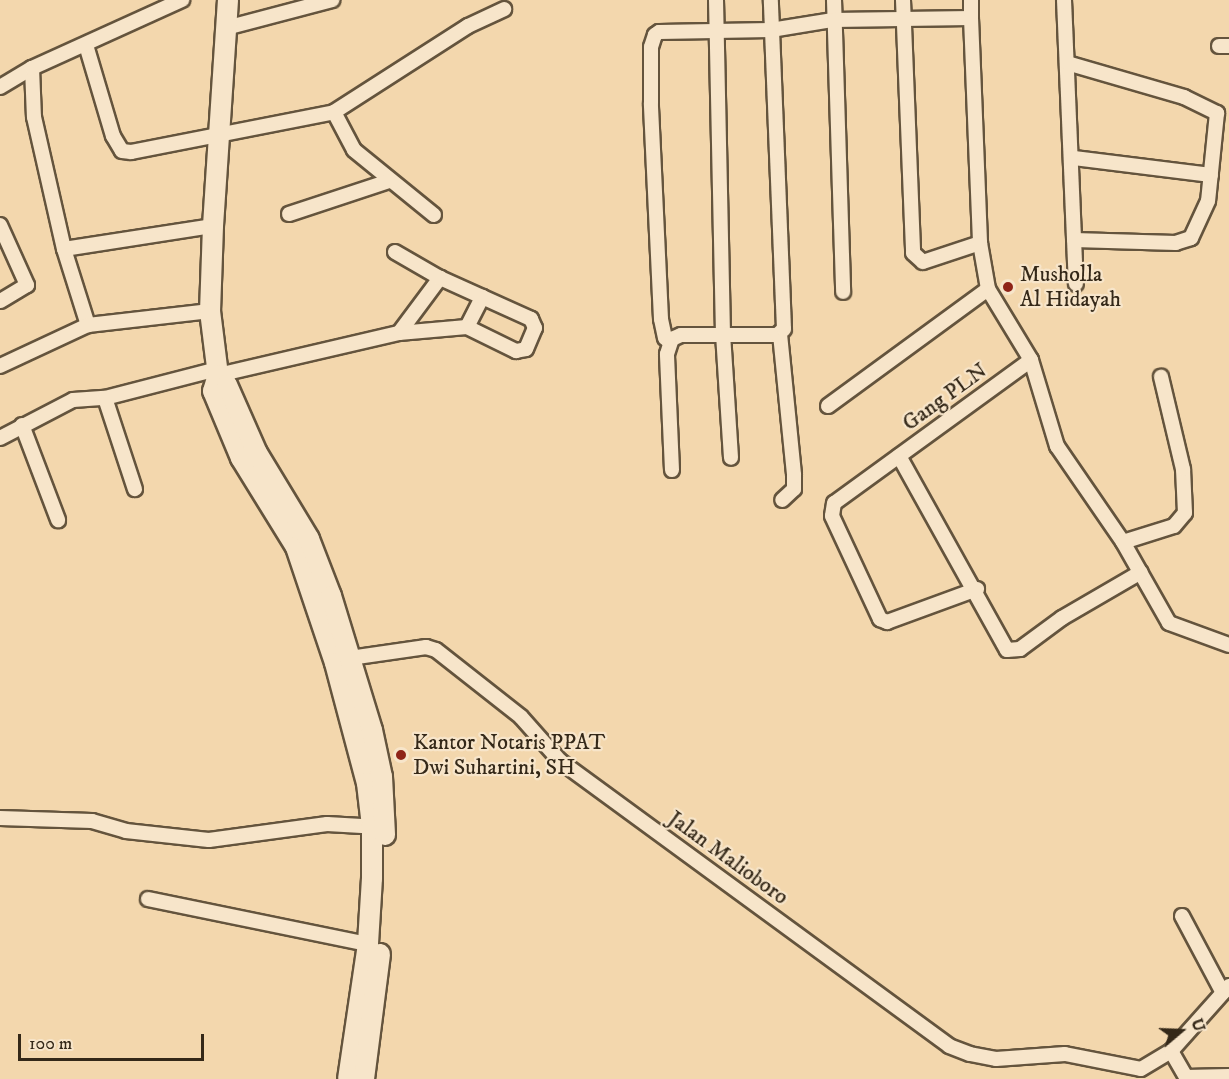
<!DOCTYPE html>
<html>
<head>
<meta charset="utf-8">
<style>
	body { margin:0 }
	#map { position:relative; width:1229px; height:1079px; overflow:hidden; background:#f3d7ad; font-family:"IM FELL DW Pica",serif }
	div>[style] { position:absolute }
	.roads { filter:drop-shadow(2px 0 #64543d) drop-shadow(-2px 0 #64543d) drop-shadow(0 2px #64543d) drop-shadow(0 -2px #64543d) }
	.street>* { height:14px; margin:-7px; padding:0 7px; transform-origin:7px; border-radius:7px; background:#f7e5ca }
	.secondary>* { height:20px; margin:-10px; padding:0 10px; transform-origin:10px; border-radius:10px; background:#f7e5ca }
	.dots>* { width:16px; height:16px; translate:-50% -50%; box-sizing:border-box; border:3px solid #f7e5ca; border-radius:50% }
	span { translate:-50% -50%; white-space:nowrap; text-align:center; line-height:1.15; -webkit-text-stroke:4.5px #f7e5ca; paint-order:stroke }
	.poi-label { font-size:22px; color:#342818 }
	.left { translate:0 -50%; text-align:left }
	.street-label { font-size:22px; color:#342818 }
	.north { position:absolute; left:1151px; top:1001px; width:60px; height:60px; -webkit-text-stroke:4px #f7e5ca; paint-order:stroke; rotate:71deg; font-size:16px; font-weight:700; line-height:24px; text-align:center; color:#342818 }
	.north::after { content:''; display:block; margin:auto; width:21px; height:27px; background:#342818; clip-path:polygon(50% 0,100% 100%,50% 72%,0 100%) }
	.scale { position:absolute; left:18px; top:1034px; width:186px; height:27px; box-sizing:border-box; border:3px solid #342818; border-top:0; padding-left:8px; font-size:18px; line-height:21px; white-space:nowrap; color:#342818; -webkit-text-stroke:4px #f7e5ca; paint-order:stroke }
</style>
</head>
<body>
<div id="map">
	<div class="roads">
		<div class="street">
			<div style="left:716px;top:0;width:334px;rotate:88.8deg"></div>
			<div style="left:723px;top:334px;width:124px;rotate:86.3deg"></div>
			<div style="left:834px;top:0;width:292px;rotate:88.2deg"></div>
			<div style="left:903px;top:0;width:253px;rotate:87.7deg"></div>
			<div style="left:913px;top:253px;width:13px;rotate:42deg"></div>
			<div style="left:923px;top:262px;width:60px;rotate:-18.4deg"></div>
			<div style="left:971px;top:0;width:18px;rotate:90deg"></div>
			<div style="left:1064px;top:0;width:284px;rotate:87.6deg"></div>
			<div style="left:226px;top:28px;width:110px;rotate:-14.8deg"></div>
			<div style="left:86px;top:45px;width:95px;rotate:73.5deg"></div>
			<div style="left:113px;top:136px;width:17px;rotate:59deg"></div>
			<div style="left:122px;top:151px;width:9px;rotate:6deg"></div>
			<div style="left:131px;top:152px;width:207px;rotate:-11.1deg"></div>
			<div style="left:334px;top:112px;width:159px;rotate:-32.7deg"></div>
			<div style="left:468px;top:26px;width:40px;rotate:-25deg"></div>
			<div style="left:1219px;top:46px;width:10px"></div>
			<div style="left:1067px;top:63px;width:122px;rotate:16.2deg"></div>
			<div style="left:1184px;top:97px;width:37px;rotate:26deg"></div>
			<div style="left:1217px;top:113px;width:88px;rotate:95.8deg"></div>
			<div style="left:1208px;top:201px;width:41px;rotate:114.7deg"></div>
			<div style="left:1191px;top:238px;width:16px;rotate:162deg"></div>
			<div style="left:1176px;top:243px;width:102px;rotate:-178.3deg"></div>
			<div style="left:32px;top:68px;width:49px;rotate:87.7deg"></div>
			<div style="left:34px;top:117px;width:135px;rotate:77.2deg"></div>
			<div style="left:64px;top:249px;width:80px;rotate:72.5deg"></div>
			<div style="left:88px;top:325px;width:123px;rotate:-6.5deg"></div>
			<div style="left:0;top:87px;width:37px;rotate:-31deg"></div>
			<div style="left:32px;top:68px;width:165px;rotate:-24.4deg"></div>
			<div style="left:334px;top:112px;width:43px;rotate:62.2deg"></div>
			<div style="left:354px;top:150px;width:103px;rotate:39.1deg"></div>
			<div style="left:1074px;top:158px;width:138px;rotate:7.1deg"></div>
			<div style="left:289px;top:214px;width:105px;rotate:-18.3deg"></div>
			<div style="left:0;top:225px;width:66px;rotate:65.8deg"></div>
			<div style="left:27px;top:285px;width:31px;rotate:149deg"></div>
			<div style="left:64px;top:249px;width:151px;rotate:-8.8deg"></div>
			<div style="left:467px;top:327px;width:34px;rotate:-63deg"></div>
			<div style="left:399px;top:333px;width:69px;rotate:-53.3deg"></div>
			<div style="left:780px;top:334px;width:142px;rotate:84.3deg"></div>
			<div style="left:794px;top:475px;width:14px;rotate:90deg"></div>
			<div style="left:794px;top:489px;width:16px;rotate:137deg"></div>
			<div style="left:670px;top:342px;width:6px;rotate:-141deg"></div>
			<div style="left:665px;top:338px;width:19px;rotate:-102deg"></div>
			<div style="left:661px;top:319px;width:216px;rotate:-92.7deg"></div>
			<div style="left:651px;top:103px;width:56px;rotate:-90deg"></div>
			<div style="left:651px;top:47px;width:13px;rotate:-72deg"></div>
			<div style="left:655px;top:35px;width:5px;rotate:-37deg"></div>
			<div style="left:659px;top:32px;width:112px;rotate:-1deg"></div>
			<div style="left:771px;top:30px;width:63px;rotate:-9.2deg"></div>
			<div style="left:833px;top:20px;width:138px;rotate:-0.8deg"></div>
			<div style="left:971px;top:18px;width:225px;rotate:87.7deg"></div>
			<div style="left:980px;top:243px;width:47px;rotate:80.1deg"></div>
			<div style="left:988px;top:289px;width:83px;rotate:58.8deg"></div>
			<div style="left:1031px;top:360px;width:243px;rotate:144deg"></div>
			<div style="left:834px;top:503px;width:13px;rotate:99deg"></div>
			<div style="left:832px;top:516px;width:114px;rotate:65deg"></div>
			<div style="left:880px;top:619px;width:8px;rotate:23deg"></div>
			<div style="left:887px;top:622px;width:96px;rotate:-20.1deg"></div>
			<div style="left:1031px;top:360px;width:90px;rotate:73.2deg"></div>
			<div style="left:1057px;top:446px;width:116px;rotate:55.5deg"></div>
			<div style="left:1123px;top:542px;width:93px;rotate:60.4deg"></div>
			<div style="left:1169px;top:623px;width:64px;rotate:20.1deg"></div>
			<div style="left:0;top:366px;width:97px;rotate:-25deg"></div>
			<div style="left:218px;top:375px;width:186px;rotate:-13.1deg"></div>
			<div style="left:399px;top:333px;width:68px;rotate:-5deg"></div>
			<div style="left:467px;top:327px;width:55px;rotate:26.1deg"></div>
			<div style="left:516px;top:351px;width:10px;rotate:-11deg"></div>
			<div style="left:526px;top:349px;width:23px;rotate:-67deg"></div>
			<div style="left:535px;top:328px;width:10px;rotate:-114deg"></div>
			<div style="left:531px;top:319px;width:100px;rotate:-155.7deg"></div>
			<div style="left:440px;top:278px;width:52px;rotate:-150deg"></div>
			<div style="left:105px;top:398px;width:96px;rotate:71.8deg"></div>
			<div style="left:828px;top:406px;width:198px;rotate:-36.2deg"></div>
			<div style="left:22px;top:425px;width:102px;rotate:69.2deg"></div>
			<div style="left:0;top:438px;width:82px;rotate:-27.5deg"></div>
			<div style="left:73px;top:400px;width:32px;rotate:-4deg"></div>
			<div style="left:105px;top:398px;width:116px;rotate:-14.5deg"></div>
			<div style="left:899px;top:456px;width:222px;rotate:60.9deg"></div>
			<div style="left:1007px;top:650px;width:13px;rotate:-4deg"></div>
			<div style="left:1020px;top:649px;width:52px;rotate:-36.4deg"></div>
			<div style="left:1062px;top:618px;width:91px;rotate:-30.2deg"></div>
			<div style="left:672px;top:470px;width:116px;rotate:-92.5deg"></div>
			<div style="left:667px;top:354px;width:16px;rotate:-72deg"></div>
			<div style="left:672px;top:339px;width:10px;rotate:-24deg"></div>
			<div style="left:681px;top:335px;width:96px"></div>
			<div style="left:777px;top:335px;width:9px;rotate:-41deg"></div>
			<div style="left:784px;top:329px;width:329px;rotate:-92.3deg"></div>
			<div style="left:1123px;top:542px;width:53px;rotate:-17.4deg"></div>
			<div style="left:1174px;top:526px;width:17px;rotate:-50deg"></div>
			<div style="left:1185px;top:513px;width:44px;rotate:-92.6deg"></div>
			<div style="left:1183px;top:469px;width:95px;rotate:-103.4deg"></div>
			<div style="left:350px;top:658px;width:77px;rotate:-8.2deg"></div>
			<div style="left:426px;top:647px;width:10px;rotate:17deg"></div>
			<div style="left:436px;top:650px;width:108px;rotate:38.2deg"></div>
			<div style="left:521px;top:717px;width:59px;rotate:48.4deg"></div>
			<div style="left:560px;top:761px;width:482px;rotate:36.2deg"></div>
			<div style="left:949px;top:1046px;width:22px;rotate:21deg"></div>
			<div style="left:970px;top:1054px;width:26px;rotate:11deg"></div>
			<div style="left:996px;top:1059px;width:69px;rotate:-4.1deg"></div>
			<div style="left:1065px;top:1054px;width:77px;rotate:11.2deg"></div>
			<div style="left:1141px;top:1069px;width:35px;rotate:-31deg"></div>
			<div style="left:1171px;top:1051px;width:87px;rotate:-48.3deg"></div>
			<div style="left:0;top:818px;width:92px;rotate:1.9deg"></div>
			<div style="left:92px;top:821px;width:35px;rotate:16deg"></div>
			<div style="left:126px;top:831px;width:83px;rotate:6.2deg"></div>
			<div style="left:209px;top:840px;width:119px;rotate:-7.7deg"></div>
			<div style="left:327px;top:824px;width:52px;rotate:3.3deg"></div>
			<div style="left:148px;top:899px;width:225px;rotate:11.6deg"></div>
			<div style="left:1182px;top:916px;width:87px;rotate:62deg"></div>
			<div style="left:1171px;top:1051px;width:30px;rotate:60deg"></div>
			<div style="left:1186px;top:1077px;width:43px;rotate:-1.3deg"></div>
		</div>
		<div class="secondary">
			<div style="left:228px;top:0;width:226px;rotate:93.8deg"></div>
			<div style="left:213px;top:226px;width:85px;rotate:92deg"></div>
			<div style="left:210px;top:311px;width:64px;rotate:82.9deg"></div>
			<div style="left:218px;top:375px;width:17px;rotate:107deg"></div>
			<div style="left:213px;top:391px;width:73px;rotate:67.3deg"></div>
			<div style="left:241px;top:458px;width:105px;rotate:58.3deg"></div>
			<div style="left:296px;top:547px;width:122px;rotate:71.4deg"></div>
			<div style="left:335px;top:663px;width:124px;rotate:75.1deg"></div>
			<div style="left:367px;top:783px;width:43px;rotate:83.4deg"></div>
			<div style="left:372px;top:826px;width:52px;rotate:90deg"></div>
			<div style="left:372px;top:878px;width:66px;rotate:93.5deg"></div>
			<div style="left:368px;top:944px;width:136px;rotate:98.4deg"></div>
			<div style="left:218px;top:375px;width:13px;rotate:48deg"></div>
			<div style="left:227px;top:385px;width:74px;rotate:66.2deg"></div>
			<div style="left:257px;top:453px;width:100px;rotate:58.8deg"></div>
			<div style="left:309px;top:539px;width:61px;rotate:68.9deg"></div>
			<div style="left:331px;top:596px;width:140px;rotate:73deg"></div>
			<div style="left:372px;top:730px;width:48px;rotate:78deg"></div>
			<div style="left:382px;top:777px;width:58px;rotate:87deg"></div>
			<div style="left:364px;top:1079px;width:126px;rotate:-82.7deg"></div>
		</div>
	</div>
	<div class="dots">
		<div style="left:1008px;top:287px;background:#8f2418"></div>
		<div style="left:401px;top:755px;background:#8f2418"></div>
	</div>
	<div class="poi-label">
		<span class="left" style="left:1020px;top:287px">Musholla<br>Al Hidayah</span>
		<span class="left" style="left:413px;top:755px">Kantor Notaris PPAT<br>Dwi Suhartini, SH</span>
	</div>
	<div class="street-label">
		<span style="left:945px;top:397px;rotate:-36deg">Gang PLN</span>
		<span style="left:728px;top:858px;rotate:36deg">Jalan Malioboro</span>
	</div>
	<div class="north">U</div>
	<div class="scale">100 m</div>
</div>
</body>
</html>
